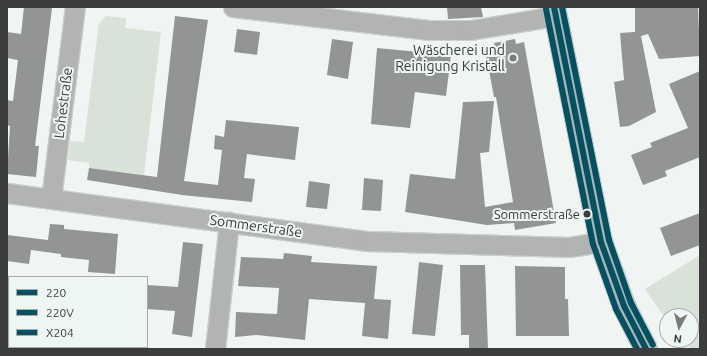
<!DOCTYPE html>
<html>
<head>
<meta charset="utf-8">
<style>
	body { margin:0 }
	#map { position:relative; width:707px; height:356px; overflow:hidden; background:#f0f4f2; font-family:Ubuntu,sans-serif }
	div>[style] { position:absolute }
	.green>* { inset:0; background:#d9e2d8 }
	.building>* { inset:0; background:#929593 }
	.roads { filter:drop-shadow(1px 0 #cccfce) drop-shadow(-1px 0 #cccfce) drop-shadow(0 1px #cccfce) drop-shadow(0 -1px #cccfce) }
	.minor>* { height:19px; margin:-9.5px; padding:0 9.5px; transform-origin:9.5px; border-radius:9.5px; background:#b2b3b3 }
	.secondary>* { height:22px; margin:-11px; padding:0 11px; transform-origin:11px; border-radius:11px; background:#b0b3b2 }
	.bus-1>* { height:6px; margin:-3px; padding:0 3px; transform-origin:3px; border-radius:3px; background:#005262 }
	.bus-2>* { height:6px; margin:-3px; padding:0 3px; transform-origin:3px; border-radius:3px; background:#005262 }
	.bus-3>* { height:6px; margin:-3px; padding:0 3px; transform-origin:3px; border-radius:3px; background:#005262 }
	.dots>* { width:11px; height:11px; translate:-50% -50%; box-sizing:border-box; border:2px solid #eef6f3; border-radius:50% }
	span { translate:-50% -50%; white-space:nowrap; text-align:center; line-height:1.15; -webkit-text-stroke:4px #eef6f3; paint-order:stroke }
	.bus-label { font-size:13px; color:#3a3d3c }
	.right { translate:-100% -50%; text-align:right }
	.poi-label { font-size:14px; color:#3a3d3c }
	.street-label { font-size:14px; color:#3a3d3c }
	.frame { position:absolute; inset:0; border:8px solid #3a3d3c; pointer-events:none }
	.legend { position:absolute; left:8px; top:276px; width:140px; height:72px; box-sizing:border-box; background:#eef6f3; border:1px solid #a6acaa; margin:0; padding:5px 7px; list-style:none; font-size:12px; color:#3a3d3c }
	.legend li { display:flex; align-items:center; gap:8px; height:20px }
	.legend b { width:20px; border:1px solid #a6acaa }
	.north { position:absolute; left:659px; top:308px; width:40px; height:40px; box-sizing:border-box; background:#eef6f3; border:1px solid #a6acaa; border-radius:50%; rotate:187deg; font-size:11px; font-weight:700; line-height:16px; text-align:center; color:#3a3d3c }
	.north::after { content:''; display:block; margin:auto; width:14px; height:18px; background:#7a7d7c; clip-path:polygon(50% 0,100% 100%,50% 72%,0 100%) }
</style>
</head>
<body>
<div id="map">
	<div class="green">
		<div style="clip-path:polygon(106px 16px,126px 18px,125px 28px,161px 32px,144px 175px,89px 168px,89px 163px,68px 160px,70px 141px,84px 142px,99px 23px)"></div>
		<div style="clip-path:polygon(700px 255px,700px 349px,691px 349px,683px 340px,691px 340px,691px 316px,667px 316px,667px 321px,645px 289px)"></div>
	</div>
	<div class="building">
		<div style="clip-path:polygon(24px 7px,52px 8px,35px 146px,39px 146px,36px 177px,7px 174px,10px 126px,7px 125px,7px 100px,13px 101px,18px 60px,7px 58px,7px 32px,21px 34px)"></div>
		<div style="clip-path:polygon(447px 7px,481px 7px,483px 17px,448px 19px)"></div>
		<div style="clip-path:polygon(635px 7px,698px 7px,700px 56px,659px 59px,648px 34px,641px 36px,656px 112px,629px 126px,620px 127px,614px 82px,624px 80px,620px 33px,635px 32px)"></div>
		<div style="clip-path:polygon(175px 16px,208px 20px,184px 181px,218px 185px,222px 150px,214px 149px,215px 135px,224px 137px,226px 120px,299px 127px,295px 160px,247px 154px,244px 178px,255px 179px,252px 202px,182px 195px,87px 180px,89px 168px,157px 177px)"></div>
		<div style="clip-path:polygon(237px 29px,260px 32px,257px 55px,234px 52px)"></div>
		<div style="clip-path:polygon(332px 39px,353px 42px,348px 79px,327px 75px)"></div>
		<div style="clip-path:polygon(515px 39px,516px 44px,524px 42px,556px 223px,515px 230px,514px 223px,487px 225px,405px 212px,410px 174px,455px 179px,463px 102px,494px 101px,489px 152px,480px 153px,485px 207px,513px 202px,496px 97px,494px 97px,485px 49px,495px 48px,494px 43px)"></div>
		<div style="clip-path:polygon(377px 48px,451px 55px,446px 96px,415px 92px,410px 128px,371px 124px)"></div>
		<div style="clip-path:polygon(700px 71px,700px 157px,665px 171px,667px 176px,643px 185px,631px 155px,652px 147px,650px 143px,688px 128px,669px 84px)"></div>
		<div style="clip-path:polygon(364px 178px,383px 180px,381px 211px,362px 210px)"></div>
		<div style="clip-path:polygon(309px 181px,330px 184px,327px 209px,306px 207px)"></div>
		<div style="clip-path:polygon(700px 213px,700px 245px,671px 256px,660px 228px)"></div>
		<div style="clip-path:polygon(50px 224px,64px 225px,64px 229px,118px 234px,115px 274px,88px 272px,89px 260px,61px 257px,61px 254px,31px 250px,29px 264px,7px 261px,7px 235px,48px 240px)"></div>
		<div style="clip-path:polygon(183px 242px,203px 244px,192px 337px,172px 334px,175px 311px,147px 309px,147px 285px,178px 287px)"></div>
		<div style="clip-path:polygon(284px 253px,312px 256px,311px 262px,377px 266px,374px 299px,391px 300px,388px 339px,362px 336px,365px 303px,309px 299px,305px 340px,257px 335px,235px 337px,236px 312px,277px 314px,279px 288px,238px 286px,241px 257px,283px 259px)"></div>
		<div style="clip-path:polygon(419px 262px,443px 265px,435px 336px,412px 334px)"></div>
		<div style="clip-path:polygon(460px 265px,485px 265px,488px 349px,469px 349px,469px 335px,461px 335px)"></div>
		<div style="clip-path:polygon(515px 266px,565px 267px,565px 299px,568px 299px,569px 336px,516px 336px)"></div>
	</div>
	<div class="roads">
		<div class="minor">
			<div style="left:233px;top:7px;width:196px;rotate:6.7deg"></div>
			<div style="left:428px;top:30px;width:43px"></div>
			<div style="left:471px;top:30px;width:86px;rotate:-9.4deg"></div>
			<div style="left:7px;top:193px;width:364px;rotate:7.6deg"></div>
			<div style="left:368px;top:241px;width:201px;rotate:1.7deg"></div>
			<div style="left:569px;top:247px;width:32px;rotate:-9deg"></div>
			<div style="left:51px;top:199px;width:193px;rotate:-82.9deg"></div>
			<div style="left:215px;top:349px;width:128px;rotate:-83.7deg"></div>
		</div>
		<div class="secondary">
			<div style="left:554px;top:7px;width:240px;rotate:78.7deg"></div>
			<div style="left:601px;top:242px;width:68px;rotate:70.2deg"></div>
			<div style="left:624px;top:306px;width:48px;rotate:62.9deg"></div>
		</div>
	</div>
	<div class="bus-1">
		<div style="left:554px;top:7px;width:240px;rotate:78.7deg"></div>
		<div style="left:601px;top:242px;width:68px;rotate:70.2deg"></div>
		<div style="left:624px;top:306px;width:48px;rotate:62.9deg"></div>
	</div>
	<div class="bus-2">
		<div style="left:546px;top:9px;width:240px;rotate:78.7deg"></div>
		<div style="left:593px;top:244px;width:69px;rotate:70.5deg"></div>
		<div style="left:616px;top:309px;width:45px;rotate:62.3deg"></div>
	</div>
	<div class="bus-3">
		<div style="left:562px;top:7px;width:238px;rotate:78.6deg"></div>
		<div style="left:609px;top:240px;width:67px;rotate:70.8deg"></div>
		<div style="left:631px;top:303px;width:47px;rotate:62.4deg"></div>
	</div>
	<div class="dots">
		<div style="left:513px;top:58px;background:#7a7d7c"></div>
		<div style="left:587px;top:214px;background:#3a3d3c"></div>
	</div>
	<div class="bus-label">
		<span class="right" style="left:580px;top:214px">Sommerstraße</span>
	</div>
	<div class="poi-label">
		<span class="right" style="left:505px;top:58px">Wäscherei und<br>Reinigung Kristall</span>
	</div>
	<div class="street-label">
		<span style="left:63px;top:103px;rotate:-83deg">Lohestraße</span>
		<span style="left:256px;top:226px;rotate:8deg">Sommerstraße</span>
	</div>
	<div class="frame"></div>
	<ul class="legend">
	<li><b style="height:5px;background:#005262"></b>220</li>
	<li><b style="height:5px;background:#005262"></b>220V</li>
	<li><b style="height:5px;background:#005262"></b>X204</li>
	</ul>
	<div class="north">N</div>
</div>
</body>
</html>
